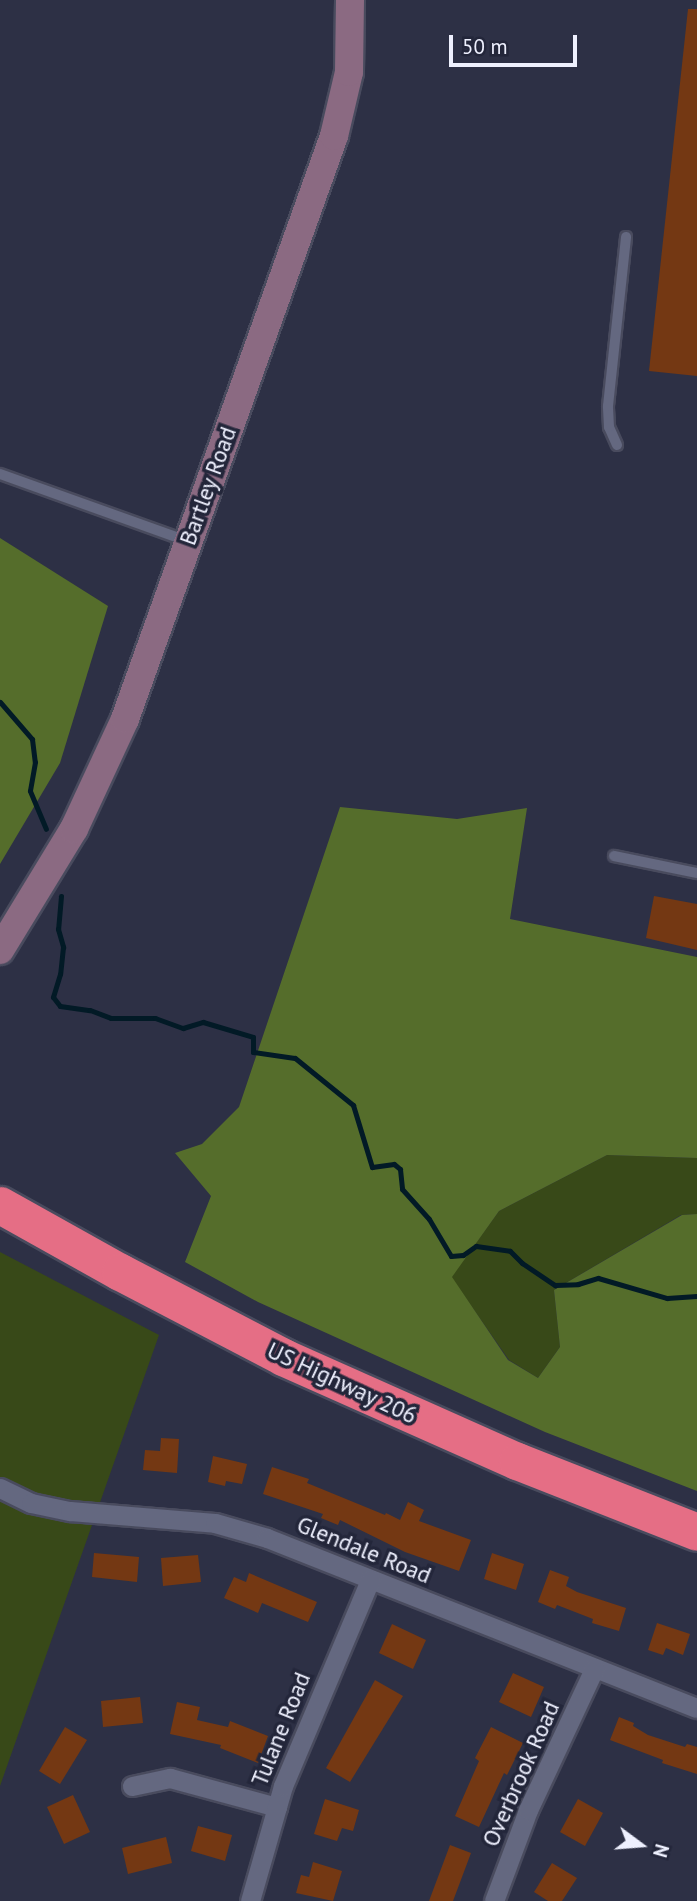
<!DOCTYPE html>
<html>
<head>
<meta charset="utf-8">
<style>
	body { margin:0 }
	#map { position:relative; width:697px; height:1901px; overflow:hidden; background:#2d3045; font-family:"PT Sans",sans-serif }
	div>[style] { position:absolute }
	.green>* { inset:0; background:#384918 }
	.forest>* { inset:0; background:#556d2b }
	.stream>* { height:5px; margin:-2.5px; padding:0 2.5px; transform-origin:2.5px; border-radius:2.5px; background:#021a26 }
	.building>* { inset:0; background:#743813 }
	.roads { filter:drop-shadow(2px 0 #494b5e) drop-shadow(-2px 0 #494b5e) drop-shadow(0 2px #494b5e) drop-shadow(0 -2px #494b5e) }
	.lane>* { height:10px; margin:-5px; padding:0 5px; transform-origin:5px; border-radius:5px; background:#646880 }
	.street>* { height:19px; margin:-9.5px; padding:0 9.5px; transform-origin:9.5px; border-radius:9.5px; background:#646880 }
	.secondary>* { height:28px; margin:-14px; padding:0 14px; transform-origin:14px; border-radius:14px; background:#8b6a82 }
	.highway>* { height:37px; margin:-18.5px; padding:0 18.5px; transform-origin:18.5px; border-radius:18.5px; background:#e56e85 }
	span { translate:-50% -50%; white-space:nowrap; text-align:center; line-height:1.15; -webkit-text-stroke:7px #23263a; paint-order:stroke }
	.street-label { font-size:23px; color:#eef0fe }
	.north { position:absolute; left:606px; top:1810px; width:70px; height:70px; -webkit-text-stroke:5px #23263a; paint-order:stroke; rotate:106deg; font-size:19px; font-weight:700; line-height:28px; text-align:center; color:#eef0fe }
	.north::after { content:''; display:block; margin:auto; width:24px; height:32px; background:#eef0fe; clip-path:polygon(50% 0,100% 100%,50% 72%,0 100%) }
	.scale { position:absolute; left:449px; top:35px; width:128px; height:32px; box-sizing:border-box; border:4px solid #eef0fe; border-top:0; padding-left:9px; font-size:21px; line-height:24px; white-space:nowrap; color:#eef0fe; -webkit-text-stroke:5px #23263a; paint-order:stroke }
</style>
</head>
<body>
<div id="map">
	<div class="green">
		<div style="clip-path:polygon(607px 1155px,697px 1158px,697px 1214px,681px 1215px,554px 1290px,560px 1347px,538px 1378px,509px 1360px,451px 1277px,499px 1211px)"></div>
		<div style="clip-path:polygon(0 1252px,159px 1335px,0 1786px)"></div>
	</div>
	<div class="forest">
		<div style="clip-path:polygon(0 538px,108px 606px,60px 763px,0 864px)"></div>
		<div style="clip-path:polygon(340px 807px,457px 819px,527px 808px,510px 919px,697px 957px,697px 1158px,607px 1155px,499px 1211px,452px 1277px,508px 1360px,538px 1378px,560px 1347px,554px 1290px,682px 1215px,697px 1214px,697px 1491px,545px 1432px,258px 1302px,185px 1262px,211px 1196px,175px 1153px,202px 1144px,239px 1107px)"></div>
	</div>
	<div class="stream">
		<div style="left:0;top:702px;width:49px;rotate:49.1deg"></div>
		<div style="left:32px;top:739px;width:23px;rotate:83deg"></div>
		<div style="left:35px;top:762px;width:29px;rotate:100deg"></div>
		<div style="left:30px;top:791px;width:41px;rotate:67.2deg"></div>
		<div style="left:61px;top:896px;width:33px;rotate:95deg"></div>
		<div style="left:58px;top:929px;width:19px;rotate:74deg"></div>
		<div style="left:63px;top:947px;width:27px;rotate:96deg"></div>
		<div style="left:60px;top:974px;width:24px;rotate:107deg"></div>
		<div style="left:53px;top:997px;width:11px;rotate:52deg"></div>
		<div style="left:60px;top:1006px;width:30px;rotate:8deg"></div>
		<div style="left:90px;top:1010px;width:22px;rotate:21deg"></div>
		<div style="left:111px;top:1018px;width:44px"></div>
		<div style="left:155px;top:1018px;width:30px;rotate:20deg"></div>
		<div style="left:183px;top:1028px;width:21px;rotate:-17deg"></div>
		<div style="left:203px;top:1022px;width:52px;rotate:16.7deg"></div>
		<div style="left:253px;top:1037px;width:15px;rotate:90deg"></div>
		<div style="left:253px;top:1052px;width:42px;rotate:8.1deg"></div>
		<div style="left:295px;top:1058px;width:75px;rotate:39deg"></div>
		<div style="left:353px;top:1105px;width:65px;rotate:73deg"></div>
		<div style="left:372px;top:1167px;width:22px;rotate:-8deg"></div>
		<div style="left:394px;top:1164px;width:8px;rotate:40deg"></div>
		<div style="left:400px;top:1169px;width:20px;rotate:84deg"></div>
		<div style="left:402px;top:1189px;width:40px;rotate:48deg"></div>
		<div style="left:429px;top:1219px;width:43px;rotate:59.3deg"></div>
		<div style="left:451px;top:1256px;width:12px;rotate:-5deg"></div>
		<div style="left:463px;top:1255px;width:16px;rotate:-35deg"></div>
		<div style="left:476px;top:1246px;width:34px;rotate:8deg"></div>
		<div style="left:510px;top:1251px;width:17px;rotate:45deg"></div>
		<div style="left:522px;top:1263px;width:40px;rotate:34deg"></div>
		<div style="left:555px;top:1285px;width:23px;rotate:-2deg"></div>
		<div style="left:578px;top:1284px;width:21px;rotate:-17deg"></div>
		<div style="left:598px;top:1278px;width:72px;rotate:16.2deg"></div>
		<div style="left:667px;top:1298px;width:30px;rotate:-4deg"></div>
	</div>
	<div class="building">
		<div style="clip-path:polygon(688px 9px,697px 9px,697px 376px,649px 371px)"></div>
		<div style="clip-path:polygon(654px 896px,697px 904px,697px 950px,646px 938px)"></div>
		<div style="clip-path:polygon(161px 1438px,179px 1439px,177px 1473px,143px 1470px,145px 1450px,160px 1451px)"></div>
		<div style="clip-path:polygon(213px 1456px,247px 1464px,242px 1484px,226px 1481px,225px 1486px,208px 1482px)"></div>
		<div style="clip-path:polygon(272px 1467px,309px 1479px,307px 1483px,385px 1515px,386px 1513px,400px 1520px,408px 1502px,424px 1510px,419px 1521px,471px 1540px,459px 1571px,405px 1552px,340px 1520px,338px 1525px,321px 1518px,323px 1514px,263px 1494px)"></div>
		<div style="clip-path:polygon(94px 1553px,139px 1557px,137px 1582px,92px 1577px)"></div>
		<div style="clip-path:polygon(492px 1553px,524px 1564px,516px 1590px,484px 1579px)"></div>
		<div style="clip-path:polygon(198px 1555px,201px 1582px,163px 1586px,161px 1558px)"></div>
		<div style="clip-path:polygon(550px 1570px,569px 1577px,566px 1586px,577px 1592px,626px 1608px,619px 1631px,592px 1623px,593px 1619px,557px 1605px,555px 1609px,538px 1602px)"></div>
		<div style="clip-path:polygon(249px 1573px,317px 1602px,308px 1622px,262px 1603px,258px 1613px,224px 1598px,234px 1577px,246px 1582px)"></div>
		<div style="clip-path:polygon(657px 1623px,690px 1634px,683px 1655px,666px 1648px,663px 1655px,648px 1650px)"></div>
		<div style="clip-path:polygon(392px 1624px,426px 1640px,413px 1669px,379px 1653px)"></div>
		<div style="clip-path:polygon(513px 1673px,544px 1687px,531px 1717px,499px 1702px)"></div>
		<div style="clip-path:polygon(375px 1680px,403px 1696px,350px 1782px,326px 1768px)"></div>
		<div style="clip-path:polygon(140px 1697px,143px 1723px,103px 1727px,101px 1701px)"></div>
		<div style="clip-path:polygon(177px 1702px,200px 1707px,197px 1720px,228px 1727px,230px 1721px,268px 1736px,258px 1763px,220px 1748px,221px 1745px,170px 1734px)"></div>
		<div style="clip-path:polygon(619px 1717px,634px 1723px,633px 1726px,648px 1735px,685px 1747px,687px 1744px,697px 1747px,697px 1774px,662px 1763px,663px 1760px,610px 1740px)"></div>
		<div style="clip-path:polygon(65px 1727px,87px 1740px,60px 1784px,39px 1771px)"></div>
		<div style="clip-path:polygon(491px 1727px,523px 1743px,507px 1775px,504px 1773px,479px 1827px,455px 1816px,479px 1761px,475px 1758px)"></div>
		<div style="clip-path:polygon(73px 1795px,90px 1832px,64px 1844px,47px 1807px)"></div>
		<div style="clip-path:polygon(325px 1799px,359px 1810px,353px 1831px,342px 1828px,337px 1841px,314px 1834px)"></div>
		<div style="clip-path:polygon(578px 1799px,603px 1813px,585px 1846px,560px 1832px)"></div>
		<div style="clip-path:polygon(198px 1826px,232px 1835px,225px 1861px,191px 1851px)"></div>
		<div style="clip-path:polygon(166px 1837px,172px 1863px,128px 1874px,122px 1848px)"></div>
		<div style="clip-path:polygon(450px 1845px,471px 1853px,453px 1901px,429px 1901px)"></div>
		<div style="clip-path:polygon(313px 1862px,342px 1871px,333px 1901px,296px 1893px,301px 1875px,309px 1877px)"></div>
		<div style="clip-path:polygon(552px 1863px,577px 1878px,562px 1901px,548px 1901px,534px 1892px)"></div>
	</div>
	<div class="roads">
		<div class="lane">
			<div style="left:617px;top:445px;width:20px;rotate:-114deg"></div>
			<div style="left:609px;top:427px;width:21px;rotate:-93deg"></div>
			<div style="left:608px;top:406px;width:170px;rotate:-83.9deg"></div>
			<div style="left:0;top:474px;width:199px;rotate:19.7deg"></div>
			<div style="left:614px;top:856px;width:85px;rotate:11.6deg"></div>
		</div>
		<div class="street">
			<div style="left:0;top:1488px;width:34px;rotate:26deg"></div>
			<div style="left:31px;top:1503px;width:40px;rotate:12deg"></div>
			<div style="left:70px;top:1511px;width:145px;rotate:4.7deg"></div>
			<div style="left:215px;top:1523px;width:54px;rotate:16.1deg"></div>
			<div style="left:267px;top:1538px;width:462px;rotate:21.6deg"></div>
			<div style="left:132px;top:1786px;width:39px;rotate:-12deg"></div>
			<div style="left:170px;top:1778px;width:111px;rotate:15.2deg"></div>
			<div style="left:250px;top:1901px;width:120px;rotate:-74deg"></div>
			<div style="left:283px;top:1786px;width:224px;rotate:-67.1deg"></div>
			<div style="left:494px;top:1901px;width:97px;rotate:-69.5deg"></div>
			<div style="left:528px;top:1810px;width:156px;rotate:-64.9deg"></div>
		</div>
		<div class="secondary">
			<div style="left:0;top:950px;width:142px;rotate:-58.6deg"></div>
			<div style="left:74px;top:829px;width:121px;rotate:-65.1deg"></div>
			<div style="left:125px;top:719px;width:619px;rotate:-70.28deg"></div>
			<div style="left:334px;top:136px;width:66px;rotate:-76.8deg"></div>
			<div style="left:349px;top:72px;width:72px;rotate:-89.2deg"></div>
		</div>
		<div class="highway">
			<div style="left:0;top:1205px;width:137px;rotate:29.2deg"></div>
			<div style="left:120px;top:1272px;width:184px;rotate:27.5deg"></div>
			<div style="left:283px;top:1357px;width:256px;rotate:24deg"></div>
			<div style="left:517px;top:1461px;width:193px;rotate:21.5deg"></div>
		</div>
	</div>
	<div class="street-label">
		<span style="left:208px;top:486px;rotate:-70deg">Bartley Road</span>
		<span style="left:342px;top:1383px;rotate:25deg">US Highway 206</span>
		<span style="left:364px;top:1550px;rotate:22deg">Glendale Road</span>
		<span style="left:281px;top:1729px;rotate:-68deg">Tulane Road</span>
		<span style="left:521px;top:1774px;rotate:-66deg">Overbrook Road</span>
	</div>
	<div class="north">N</div>
	<div class="scale">50 m</div>
</div>
</body>
</html>
